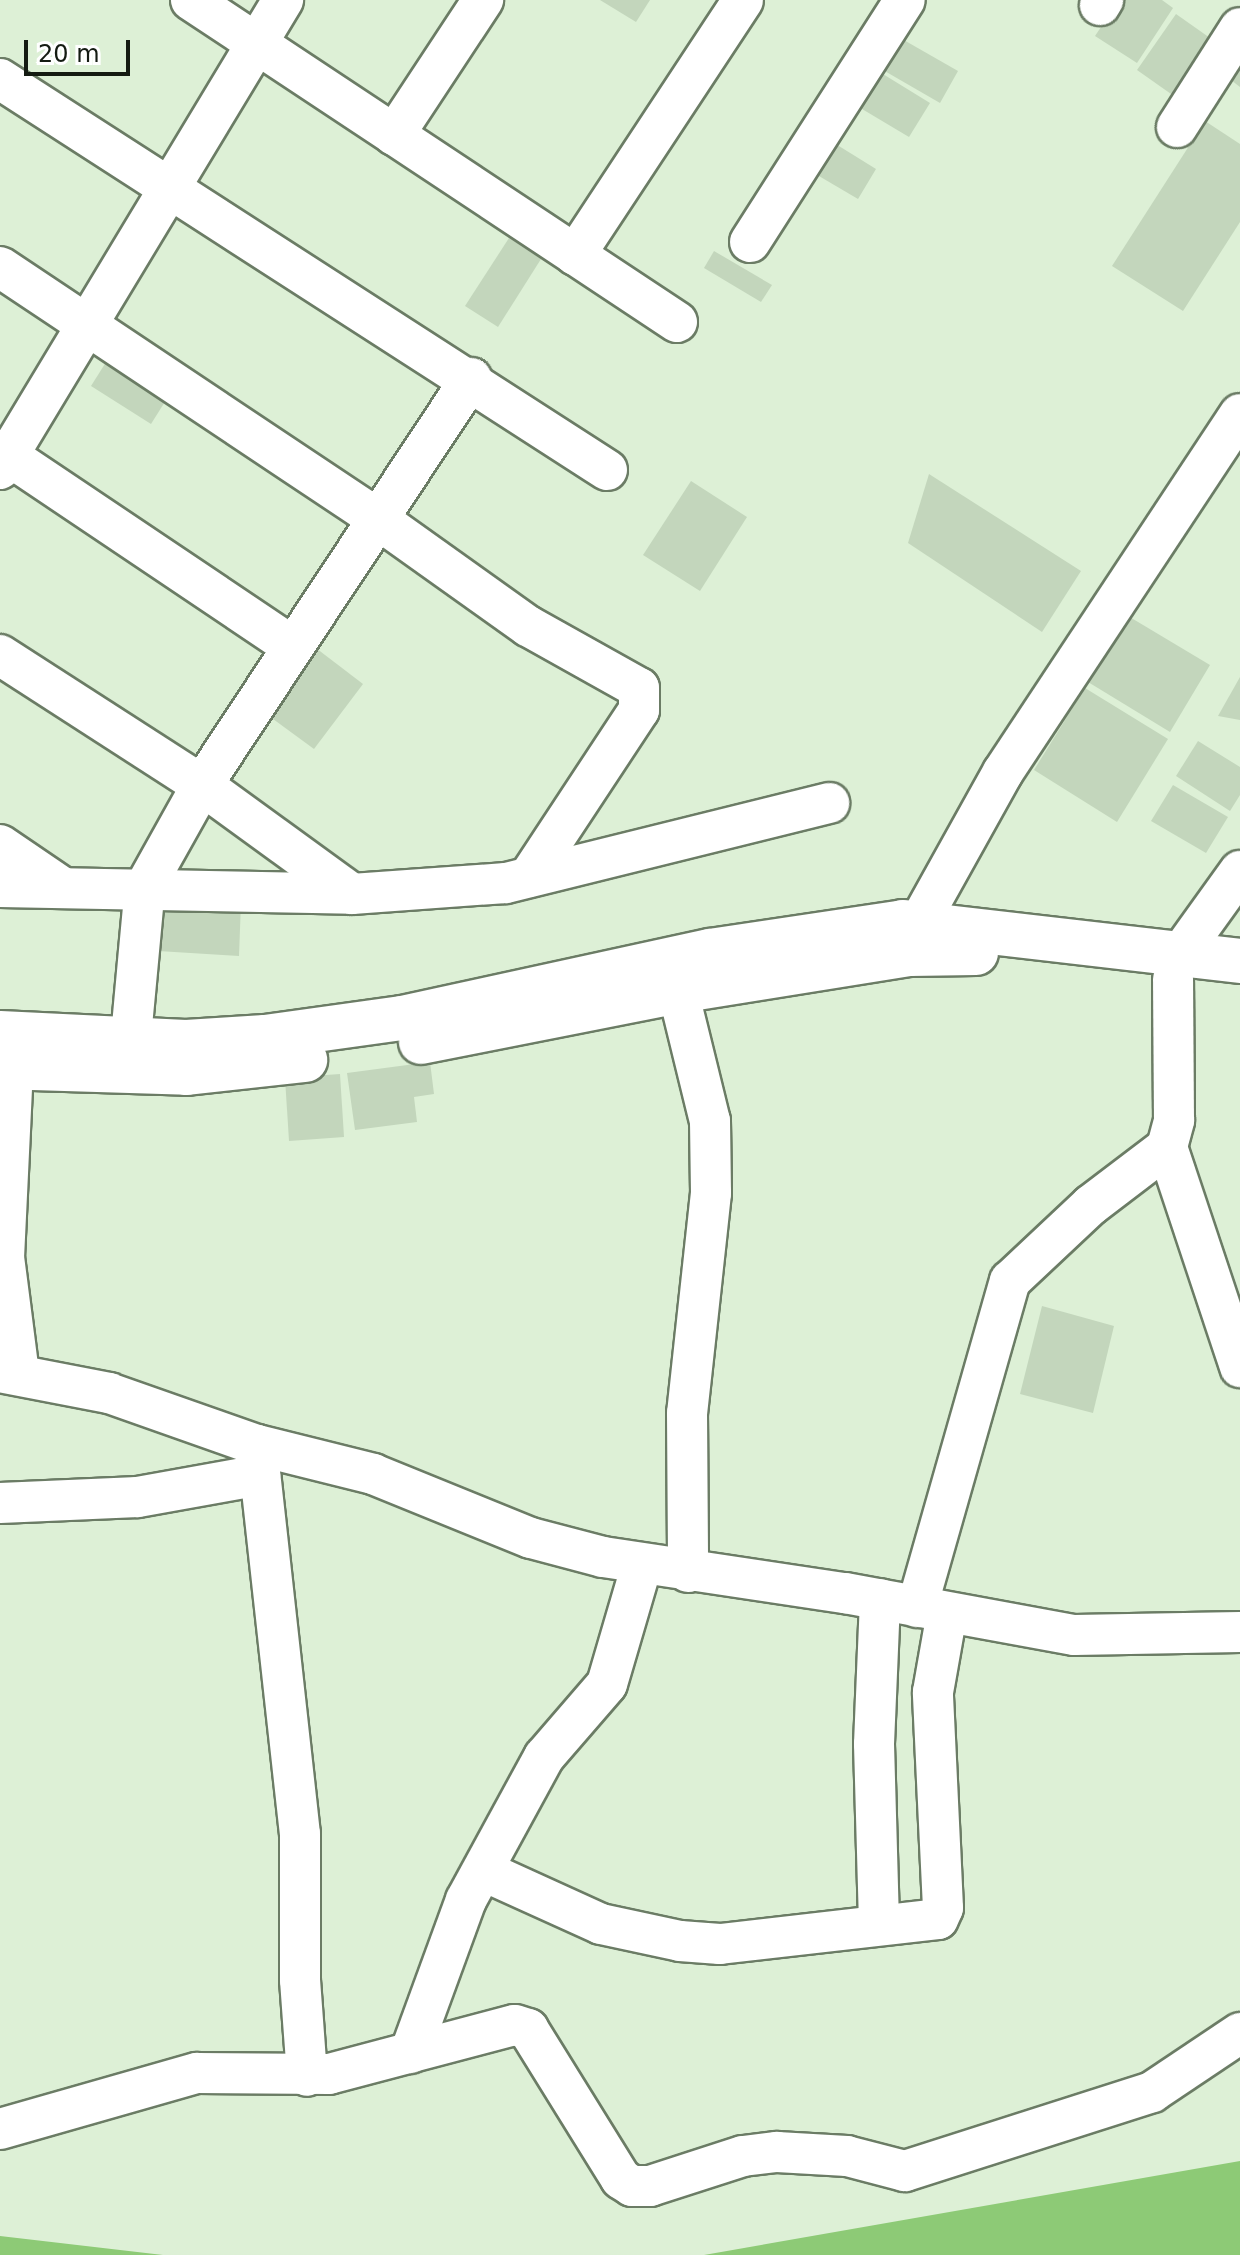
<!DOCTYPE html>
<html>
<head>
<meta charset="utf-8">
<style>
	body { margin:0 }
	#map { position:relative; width:1240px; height:2255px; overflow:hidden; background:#ddf0d6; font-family:"DejaVu Sans",sans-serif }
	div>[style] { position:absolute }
	.water>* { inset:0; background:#8dca76 }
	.building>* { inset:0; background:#c3d6bc }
	.roads { filter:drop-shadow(2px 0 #6b7c65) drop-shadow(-2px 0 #6b7c65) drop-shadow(0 2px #6b7c65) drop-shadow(0 -2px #6b7c65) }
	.minor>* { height:40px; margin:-20px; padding:0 20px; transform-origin:20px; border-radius:20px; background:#fff }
	.tertiary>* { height:44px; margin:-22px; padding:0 22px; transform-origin:22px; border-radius:22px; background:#fff }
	span { translate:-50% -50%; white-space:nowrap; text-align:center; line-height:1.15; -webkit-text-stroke:6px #fff; paint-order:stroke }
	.scale { position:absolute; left:24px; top:40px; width:106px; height:36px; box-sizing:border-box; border:4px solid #141b12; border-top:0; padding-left:10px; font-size:24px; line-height:28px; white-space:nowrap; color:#141b12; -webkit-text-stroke:6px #fff; paint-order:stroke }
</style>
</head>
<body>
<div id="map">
	<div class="water">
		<div style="clip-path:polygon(1240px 2161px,1240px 2255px,704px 2255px)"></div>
		<div style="clip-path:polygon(0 2236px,163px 2255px,0 2255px)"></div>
	</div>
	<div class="building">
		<div style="clip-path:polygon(600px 0,650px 0,636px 22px)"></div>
		<div style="clip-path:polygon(1119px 0,1162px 0,1173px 8px,1137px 63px,1095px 36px)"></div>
		<div style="clip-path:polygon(1176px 14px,1220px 45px,1181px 101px,1137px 70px)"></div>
		<div style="clip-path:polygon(895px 35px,958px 71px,940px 103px,876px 66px)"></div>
		<div style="clip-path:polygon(1240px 68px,1240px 87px,1231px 80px)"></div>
		<div style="clip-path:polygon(878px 71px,930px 103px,909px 137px,857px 106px)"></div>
		<div style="clip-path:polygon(1205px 121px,1240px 144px,1240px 222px,1183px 311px,1112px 266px)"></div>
		<div style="clip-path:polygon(826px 138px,876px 169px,858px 199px,807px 169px)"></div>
		<div style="clip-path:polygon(509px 238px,541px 259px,498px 327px,465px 306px)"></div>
		<div style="clip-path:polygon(714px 251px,772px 285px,761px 302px,704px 268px)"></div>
		<div style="clip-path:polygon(113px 351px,173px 389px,151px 424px,91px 386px)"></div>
		<div style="clip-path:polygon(929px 474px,1081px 571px,1042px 632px,908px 543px)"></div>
		<div style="clip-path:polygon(691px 481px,747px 517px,700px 591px,643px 555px)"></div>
		<div style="clip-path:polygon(1128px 616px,1210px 665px,1170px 732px,1088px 682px)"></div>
		<div style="clip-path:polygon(308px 642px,363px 684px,314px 749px,258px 708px)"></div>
		<div style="clip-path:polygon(1240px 677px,1240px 720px,1218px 716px)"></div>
		<div style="clip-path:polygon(1085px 688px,1168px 739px,1117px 822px,1034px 770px)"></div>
		<div style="clip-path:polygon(1198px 741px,1240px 767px,1240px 795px,1230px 811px,1176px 776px)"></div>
		<div style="clip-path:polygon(1173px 785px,1228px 817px,1206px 853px,1151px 821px)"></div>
		<div style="clip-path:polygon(161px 899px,241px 902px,239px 956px,158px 951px)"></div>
		<div style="clip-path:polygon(430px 1062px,434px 1094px,414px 1097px,417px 1122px,355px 1130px,347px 1073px)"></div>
		<div style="clip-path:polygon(340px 1074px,344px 1137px,289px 1141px,285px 1078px)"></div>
		<div style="clip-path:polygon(1042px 1306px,1114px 1326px,1093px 1413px,1020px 1394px)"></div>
	</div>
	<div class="roads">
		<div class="minor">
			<div style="left:191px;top:0;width:583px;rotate:33.53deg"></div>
			<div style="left:1100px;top:5px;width:6px;rotate:-59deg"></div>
			<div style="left:0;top:79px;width:722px;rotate:32.79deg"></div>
			<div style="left:1177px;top:127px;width:117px;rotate:-57.5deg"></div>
			<div style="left:394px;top:135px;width:162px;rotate:-56.6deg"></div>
			<div style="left:750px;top:242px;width:287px;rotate:-57.4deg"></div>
			<div style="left:575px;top:255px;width:305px;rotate:-56.6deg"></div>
			<div style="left:0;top:267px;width:451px;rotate:33.7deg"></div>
			<div style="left:375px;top:517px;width:188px;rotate:35.5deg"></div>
			<div style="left:528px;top:626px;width:127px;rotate:29.2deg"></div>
			<div style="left:639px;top:688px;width:22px;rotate:90deg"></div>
			<div style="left:639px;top:710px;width:200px;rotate:123.4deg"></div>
			<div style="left:0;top:450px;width:353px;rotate:33.9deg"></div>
			<div style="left:0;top:469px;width:548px;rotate:-58.89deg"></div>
			<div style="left:0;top:655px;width:240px;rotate:32.8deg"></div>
			<div style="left:202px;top:785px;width:185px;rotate:36deg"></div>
			<div style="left:0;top:845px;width:73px;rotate:34.3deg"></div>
			<div style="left:0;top:887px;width:352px;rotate:1.1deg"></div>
			<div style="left:352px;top:894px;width:154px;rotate:-4.1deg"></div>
			<div style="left:506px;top:883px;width:333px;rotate:-13.9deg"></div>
			<div style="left:910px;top:951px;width:29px;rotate:-72deg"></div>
			<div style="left:919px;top:923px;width:173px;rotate:-60.9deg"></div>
			<div style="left:1003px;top:772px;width:429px;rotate:-56.5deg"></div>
			<div style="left:1181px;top:953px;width:101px;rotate:-54.3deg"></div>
			<div style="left:678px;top:991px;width:134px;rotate:76.2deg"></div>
			<div style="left:710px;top:1121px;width:72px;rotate:89.2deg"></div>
			<div style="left:711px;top:1193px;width:221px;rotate:96.2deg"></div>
			<div style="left:687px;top:1413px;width:159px;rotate:89.6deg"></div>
			<div style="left:13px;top:1067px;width:190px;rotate:92.7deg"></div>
			<div style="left:4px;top:1257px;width:118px;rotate:82.7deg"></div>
			<div style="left:128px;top:1069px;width:183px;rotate:-84.7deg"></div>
			<div style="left:145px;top:887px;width:117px;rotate:-60.8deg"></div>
			<div style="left:202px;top:785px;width:488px;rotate:-56.5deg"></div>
			<div style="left:1167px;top:1147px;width:232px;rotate:71.6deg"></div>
			<div style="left:0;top:1372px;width:111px;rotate:10.9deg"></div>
			<div style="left:109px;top:1393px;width:157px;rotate:19.4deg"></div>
			<div style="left:257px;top:1445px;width:120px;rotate:14deg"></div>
			<div style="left:373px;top:1474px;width:170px;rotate:22.1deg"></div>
			<div style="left:531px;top:1538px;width:74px;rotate:14.8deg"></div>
			<div style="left:603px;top:1557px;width:245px;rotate:8.5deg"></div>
			<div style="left:845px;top:1593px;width:233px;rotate:10.4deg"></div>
			<div style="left:1074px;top:1635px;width:166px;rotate:-1deg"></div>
			<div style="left:257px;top:1445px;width:391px;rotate:83.7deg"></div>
			<div style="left:300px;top:1834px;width:146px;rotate:90deg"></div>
			<div style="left:300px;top:1980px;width:96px;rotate:85.8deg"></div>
			<div style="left:0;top:1503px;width:138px;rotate:-2.5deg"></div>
			<div style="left:138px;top:1497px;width:124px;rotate:-10.2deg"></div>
			<div style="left:917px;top:1607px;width:339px;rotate:-74.1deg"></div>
			<div style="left:1010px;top:1281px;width:111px;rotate:-43.2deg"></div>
			<div style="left:1091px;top:1205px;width:96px;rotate:-37.3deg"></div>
			<div style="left:1167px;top:1147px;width:28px;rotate:-75deg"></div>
			<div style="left:1174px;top:1120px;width:141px;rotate:-90.4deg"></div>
			<div style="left:484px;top:1871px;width:128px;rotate:24.4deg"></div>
			<div style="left:601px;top:1924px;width:81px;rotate:12.1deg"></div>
			<div style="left:680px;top:1941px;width:40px;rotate:4.3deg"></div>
			<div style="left:720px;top:1944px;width:219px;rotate:-6.5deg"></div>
			<div style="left:938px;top:1919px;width:12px;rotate:-66deg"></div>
			<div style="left:943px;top:1908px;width:216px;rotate:-92.7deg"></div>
			<div style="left:933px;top:1692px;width:80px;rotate:-80deg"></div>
			<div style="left:879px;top:1923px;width:179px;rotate:-91.6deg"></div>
			<div style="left:874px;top:1744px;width:145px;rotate:-87.6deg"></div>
			<div style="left:410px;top:2053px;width:163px;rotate:-69.9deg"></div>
			<div style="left:466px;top:1900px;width:163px;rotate:-61.4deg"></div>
			<div style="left:544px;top:1757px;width:96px;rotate:-49.2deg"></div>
			<div style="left:607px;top:1684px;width:125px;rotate:-73.7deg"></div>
			<div style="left:0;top:2129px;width:205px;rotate:-15.9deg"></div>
			<div style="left:197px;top:2073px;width:132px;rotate:0.4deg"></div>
			<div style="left:329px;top:2074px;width:192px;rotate:-14.8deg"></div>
			<div style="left:515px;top:2025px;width:14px;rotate:17deg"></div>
			<div style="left:528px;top:2029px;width:176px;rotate:58.2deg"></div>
			<div style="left:621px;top:2179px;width:13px;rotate:32deg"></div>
			<div style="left:632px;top:2186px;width:18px"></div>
			<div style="left:650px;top:2186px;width:98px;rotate:-17.9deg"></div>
			<div style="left:743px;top:2156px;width:34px;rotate:-7deg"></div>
			<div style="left:777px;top:2152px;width:70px;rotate:3.3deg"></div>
			<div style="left:847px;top:2156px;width:60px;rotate:14.5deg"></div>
			<div style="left:905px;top:2171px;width:259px;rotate:-17.7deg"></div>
			<div style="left:1152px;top:2092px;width:106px;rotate:-33.8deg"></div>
		</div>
		<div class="tertiary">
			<div style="left:0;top:1033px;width:186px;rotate:2.8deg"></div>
			<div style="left:186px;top:1042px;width:79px;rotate:-3.6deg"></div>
			<div style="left:265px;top:1037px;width:138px;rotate:-7.9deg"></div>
			<div style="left:402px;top:1018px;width:315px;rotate:-12.3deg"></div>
			<div style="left:710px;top:951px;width:195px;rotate:-8.5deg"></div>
			<div style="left:903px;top:922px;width:339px;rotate:6.6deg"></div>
			<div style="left:421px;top:1042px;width:262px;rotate:-11.2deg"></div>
			<div style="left:678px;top:991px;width:234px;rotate:-9.1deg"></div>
			<div style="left:909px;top:954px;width:67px;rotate:-0.9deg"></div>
			<div style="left:0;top:1067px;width:187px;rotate:1.8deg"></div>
			<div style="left:187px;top:1073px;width:119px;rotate:-6.3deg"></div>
		</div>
	</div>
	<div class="scale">20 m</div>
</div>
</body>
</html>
